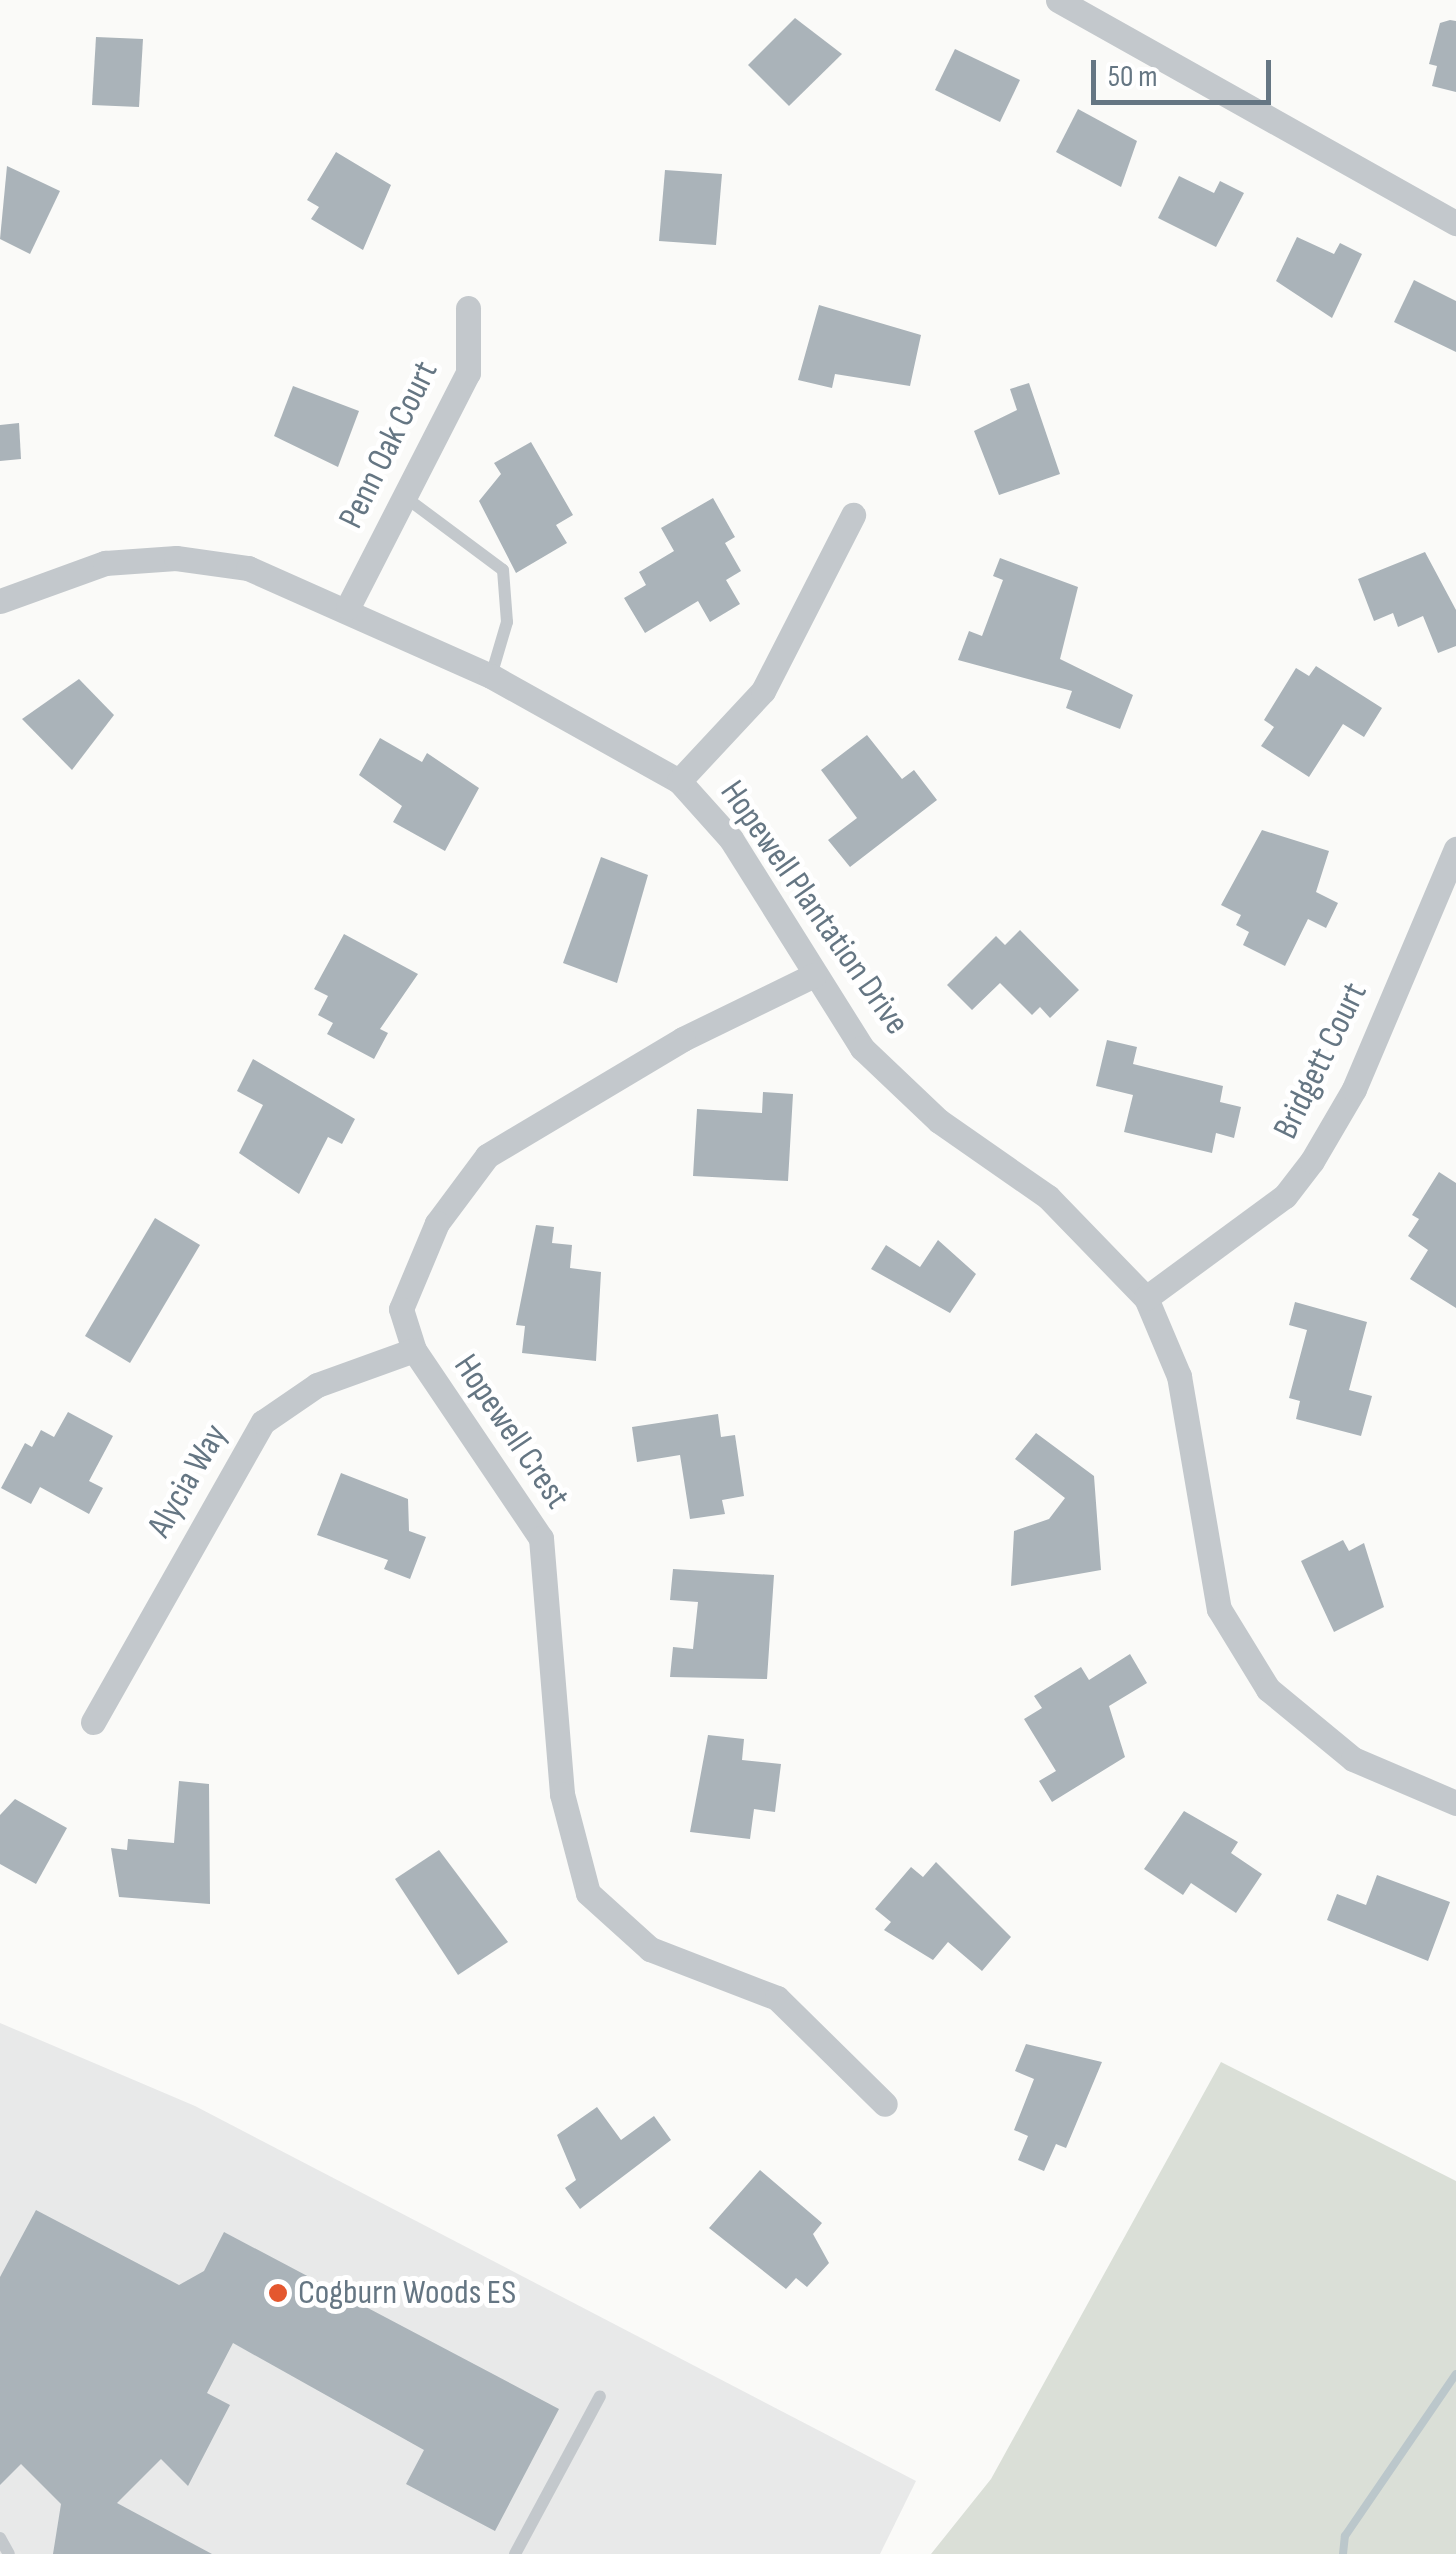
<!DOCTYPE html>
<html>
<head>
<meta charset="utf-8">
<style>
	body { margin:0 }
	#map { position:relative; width:1456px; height:2554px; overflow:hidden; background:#fafaf8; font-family:"Sofia Sans Condensed",sans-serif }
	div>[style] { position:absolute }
	.built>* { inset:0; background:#e8e9e9 }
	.green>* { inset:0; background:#dadfd7 }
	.stream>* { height:8px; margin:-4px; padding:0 4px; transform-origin:4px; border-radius:4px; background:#bbc7cb }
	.building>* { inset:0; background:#aab3b9 }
	.lane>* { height:12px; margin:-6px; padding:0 6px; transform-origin:6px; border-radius:6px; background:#c3c8cc }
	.street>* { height:25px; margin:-12.5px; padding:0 12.5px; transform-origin:12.5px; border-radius:12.5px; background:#c3c8cc }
	.dots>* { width:28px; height:28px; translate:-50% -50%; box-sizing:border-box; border:5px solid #fff; border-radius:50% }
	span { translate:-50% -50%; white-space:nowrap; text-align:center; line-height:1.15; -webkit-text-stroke:10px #fff; paint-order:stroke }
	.street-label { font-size:35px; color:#657683 }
	.poi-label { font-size:35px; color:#657683 }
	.left { translate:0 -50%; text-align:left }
	.scale { position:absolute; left:1091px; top:60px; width:180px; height:45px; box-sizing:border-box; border:5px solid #657683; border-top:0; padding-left:12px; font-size:30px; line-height:35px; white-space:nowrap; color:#657683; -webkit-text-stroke:8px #fff; paint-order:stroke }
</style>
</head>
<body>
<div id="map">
	<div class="built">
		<div style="clip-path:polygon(0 2023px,195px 2106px,916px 2481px,880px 2554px,0 2554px)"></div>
	</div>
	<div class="green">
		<div style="clip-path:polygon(1221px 2062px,1456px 2181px,1456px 2554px,931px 2554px,991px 2479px)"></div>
	</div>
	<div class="stream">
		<div style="left:1343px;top:2554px;width:18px;rotate:-84deg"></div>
		<div style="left:1345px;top:2536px;width:196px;rotate:-55.6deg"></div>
	</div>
	<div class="building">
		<div style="clip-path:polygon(795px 18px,842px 54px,789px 106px,748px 65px)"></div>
		<div style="clip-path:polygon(1450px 20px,1456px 21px,1456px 92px,1432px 86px,1437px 66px,1429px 64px,1440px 23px)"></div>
		<div style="clip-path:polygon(96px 37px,143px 39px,139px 107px,92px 105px)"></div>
		<div style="clip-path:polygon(955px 49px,1020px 80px,1000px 122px,935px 90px)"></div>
		<div style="clip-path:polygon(1078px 109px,1137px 141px,1121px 187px,1056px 152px)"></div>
		<div style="clip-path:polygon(336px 152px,391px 185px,363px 250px,311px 219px,319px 207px,307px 200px)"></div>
		<div style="clip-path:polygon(7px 166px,60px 191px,30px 254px,0 239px)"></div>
		<div style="clip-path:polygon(665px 170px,722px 174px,716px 245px,659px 241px)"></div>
		<div style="clip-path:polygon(1179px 176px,1214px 193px,1220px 181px,1244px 193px,1216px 247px,1158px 218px)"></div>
		<div style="clip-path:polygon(1297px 237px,1334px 254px,1340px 243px,1362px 254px,1332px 318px,1276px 281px)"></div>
		<div style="clip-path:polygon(1414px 280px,1456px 301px,1456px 352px,1394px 322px)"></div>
		<div style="clip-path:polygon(819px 305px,921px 335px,910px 386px,835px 374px,832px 388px,798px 380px)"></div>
		<div style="clip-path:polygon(1029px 383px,1060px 474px,999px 495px,974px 431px,1017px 410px,1010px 389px)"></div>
		<div style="clip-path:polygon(293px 386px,359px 411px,338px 467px,274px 436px)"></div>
		<div style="clip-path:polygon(19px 423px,21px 459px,0 461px,0 425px)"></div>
		<div style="clip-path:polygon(531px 442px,573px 515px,556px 525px,567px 543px,516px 573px,479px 501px,501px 474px,494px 463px)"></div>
		<div style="clip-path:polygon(713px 498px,735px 537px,725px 543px,741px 571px,726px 580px,740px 604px,710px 622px,698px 601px,645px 633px,624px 598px,646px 585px,639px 572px,674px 551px,661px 528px)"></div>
		<div style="clip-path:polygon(1425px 552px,1456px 610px,1456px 646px,1438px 653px,1423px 616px,1398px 627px,1393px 613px,1374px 621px,1358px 579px)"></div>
		<div style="clip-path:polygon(1000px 558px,1078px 587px,1060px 659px,1133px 695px,1120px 729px,1066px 708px,1072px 691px,958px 660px,969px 631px,982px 636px,1003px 580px,993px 576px)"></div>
		<div style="clip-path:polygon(1316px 666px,1382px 708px,1364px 737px,1343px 724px,1309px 777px,1261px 746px,1274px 727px,1264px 720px,1296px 668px,1309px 676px)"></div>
		<div style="clip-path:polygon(79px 679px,114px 715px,72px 770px,22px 719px)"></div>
		<div style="clip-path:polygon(867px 735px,902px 779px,914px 770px,937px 800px,850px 867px,828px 840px,857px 818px,821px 770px)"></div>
		<div style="clip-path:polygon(380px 738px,422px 762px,427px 753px,479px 788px,445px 851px,393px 822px,402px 806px,359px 775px)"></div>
		<div style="clip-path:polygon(1262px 830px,1329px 851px,1316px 892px,1338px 903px,1326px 928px,1308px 919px,1285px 966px,1243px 945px,1249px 932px,1236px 925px,1241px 915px,1221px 905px)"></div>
		<div style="clip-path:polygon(601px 857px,648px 875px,617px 983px,563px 963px)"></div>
		<div style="clip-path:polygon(1020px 930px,1079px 990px,1050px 1018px,1040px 1007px,1032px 1015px,1000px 983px,972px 1010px,947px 985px,996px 936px,1005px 945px)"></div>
		<div style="clip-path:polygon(344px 934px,418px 974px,380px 1029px,388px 1033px,374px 1059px,327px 1034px,333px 1023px,318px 1015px,328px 996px,314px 989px)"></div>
		<div style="clip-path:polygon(1107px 1040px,1137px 1047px,1133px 1064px,1223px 1086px,1220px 1102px,1241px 1107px,1234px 1138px,1216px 1133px,1212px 1153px,1124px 1132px,1133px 1095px,1096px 1086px)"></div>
		<div style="clip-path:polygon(253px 1059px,355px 1119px,342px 1144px,328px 1137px,299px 1194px,239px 1153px,263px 1105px,237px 1091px)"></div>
		<div style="clip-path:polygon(763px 1092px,793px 1094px,788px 1181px,693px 1176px,697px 1109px,762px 1113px)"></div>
		<div style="clip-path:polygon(1439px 1172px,1456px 1183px,1456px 1308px,1410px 1279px,1428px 1250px,1408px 1236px,1419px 1219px,1412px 1215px)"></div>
		<div style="clip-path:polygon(155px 1218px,200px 1245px,130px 1363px,85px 1336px)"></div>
		<div style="clip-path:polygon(536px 1225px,554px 1227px,552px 1243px,572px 1245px,570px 1268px,601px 1272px,596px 1361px,522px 1353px,525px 1326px,516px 1325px)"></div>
		<div style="clip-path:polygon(938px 1240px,976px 1274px,950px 1313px,871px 1269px,886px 1245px,920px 1267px)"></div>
		<div style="clip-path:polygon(1295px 1302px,1367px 1322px,1349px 1390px,1372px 1396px,1361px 1436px,1296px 1419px,1300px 1401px,1289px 1398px,1307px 1330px,1289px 1325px)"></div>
		<div style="clip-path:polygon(68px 1412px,113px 1436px,89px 1481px,103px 1488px,89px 1514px,40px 1487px,31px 1504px,1px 1488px,25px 1443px,32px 1447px,41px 1430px,54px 1437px)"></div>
		<div style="clip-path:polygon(718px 1414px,721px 1437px,735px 1435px,744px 1496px,722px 1500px,725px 1514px,690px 1519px,680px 1455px,637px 1462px,632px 1427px)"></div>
		<div style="clip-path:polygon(1036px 1433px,1094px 1476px,1101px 1570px,1011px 1586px,1014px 1531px,1049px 1519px,1065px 1498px,1015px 1459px)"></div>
		<div style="clip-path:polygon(341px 1473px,408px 1499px,409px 1531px,426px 1537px,410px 1579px,384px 1569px,388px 1560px,317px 1535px)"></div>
		<div style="clip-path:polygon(1343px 1540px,1349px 1551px,1364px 1543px,1384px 1607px,1334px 1632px,1301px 1561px)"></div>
		<div style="clip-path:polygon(673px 1569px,774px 1575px,767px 1679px,670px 1677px,673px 1647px,693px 1649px,698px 1602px,670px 1600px)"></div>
		<div style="clip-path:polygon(1130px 1654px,1147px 1683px,1109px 1706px,1125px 1757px,1052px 1802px,1039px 1781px,1056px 1771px,1024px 1719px,1042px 1708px,1034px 1696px,1081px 1667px,1089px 1680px)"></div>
		<div style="clip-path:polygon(708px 1735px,744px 1739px,742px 1760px,781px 1764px,775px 1812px,754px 1809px,750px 1839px,690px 1832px)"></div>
		<div style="clip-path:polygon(179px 1781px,209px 1784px,210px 1904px,119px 1897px,111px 1848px,127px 1850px,128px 1839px,174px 1843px)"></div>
		<div style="clip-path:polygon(15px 1799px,67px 1828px,36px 1884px,0 1864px,0 1815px)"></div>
		<div style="clip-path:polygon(1184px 1811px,1238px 1842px,1231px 1853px,1262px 1874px,1236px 1913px,1191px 1883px,1183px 1895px,1144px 1869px)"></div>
		<div style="clip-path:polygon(439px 1850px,508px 1942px,458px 1975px,395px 1879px)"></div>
		<div style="clip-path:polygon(936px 1862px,1011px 1937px,982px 1971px,948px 1942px,933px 1960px,884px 1930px,891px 1922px,875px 1909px,911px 1867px,923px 1877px)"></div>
		<div style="clip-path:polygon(1377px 1875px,1450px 1902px,1428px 1961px,1327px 1920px,1337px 1894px,1366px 1905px)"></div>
		<div style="clip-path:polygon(1026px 2044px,1102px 2062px,1066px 2148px,1056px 2144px,1044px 2171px,1018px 2160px,1028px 2136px,1014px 2130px,1034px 2079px,1015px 2071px)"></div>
		<div style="clip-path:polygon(597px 2107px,621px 2140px,654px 2116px,671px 2140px,580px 2209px,565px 2188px,576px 2180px,557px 2135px)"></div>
		<div style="clip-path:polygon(760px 2170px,822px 2223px,813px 2234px,829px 2263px,807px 2287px,796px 2278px,786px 2289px,709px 2228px)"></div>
		<div style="clip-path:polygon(36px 2210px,179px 2285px,204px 2271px,224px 2232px,559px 2409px,495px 2531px,406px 2484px,424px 2450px,233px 2343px,207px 2393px,230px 2405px,188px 2486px,161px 2459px,117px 2503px,212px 2554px,53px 2554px,61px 2504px,21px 2464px,0 2485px,0 2277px)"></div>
	</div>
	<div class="lane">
		<div style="left:405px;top:497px;width:122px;rotate:36.7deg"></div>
		<div style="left:503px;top:570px;width:52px;rotate:85.6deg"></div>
		<div style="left:507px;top:622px;width:56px;rotate:106.5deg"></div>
		<div style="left:0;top:2538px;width:18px;rotate:61deg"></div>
		<div style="left:515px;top:2554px;width:179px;rotate:-61.7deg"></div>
	</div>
	<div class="street">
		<div style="left:1058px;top:0;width:456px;rotate:29.3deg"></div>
		<div style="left:0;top:601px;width:112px;rotate:-19.9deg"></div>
		<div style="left:105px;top:563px;width:71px;rotate:-4deg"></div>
		<div style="left:176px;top:558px;width:73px;rotate:7.9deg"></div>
		<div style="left:248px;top:568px;width:266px;rotate:24deg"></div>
		<div style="left:491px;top:676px;width:215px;rotate:29.2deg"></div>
		<div style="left:679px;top:781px;width:78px;rotate:48.1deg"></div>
		<div style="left:731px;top:839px;width:247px;rotate:57.9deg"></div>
		<div style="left:862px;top:1048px;width:106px;rotate:43.5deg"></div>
		<div style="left:939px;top:1121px;width:133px;rotate:34.9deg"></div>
		<div style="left:1048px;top:1197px;width:141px;rotate:45.9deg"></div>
		<div style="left:1146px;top:1298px;width:85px;rotate:67.1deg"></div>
		<div style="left:1179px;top:1376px;width:236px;rotate:80.3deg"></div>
		<div style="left:1219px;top:1609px;width:94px;rotate:58.5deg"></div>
		<div style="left:1268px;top:1689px;width:110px;rotate:39.5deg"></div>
		<div style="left:1353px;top:1759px;width:112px;rotate:23.1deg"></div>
		<div style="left:348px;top:607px;width:263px;rotate:-62.9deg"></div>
		<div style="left:468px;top:373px;width:65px;rotate:-90deg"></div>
		<div style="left:679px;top:781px;width:123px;rotate:-47deg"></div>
		<div style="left:763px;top:691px;width:198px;rotate:-62.9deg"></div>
		<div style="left:814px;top:975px;width:146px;rotate:154deg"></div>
		<div style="left:683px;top:1039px;width:228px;rotate:149.2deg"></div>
		<div style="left:487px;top:1156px;width:84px;rotate:126.7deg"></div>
		<div style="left:437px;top:1223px;width:93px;rotate:112.7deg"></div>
		<div style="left:401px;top:1309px;width:43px;rotate:72.4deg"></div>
		<div style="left:414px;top:1350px;width:227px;rotate:56deg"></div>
		<div style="left:541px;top:1538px;width:257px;rotate:85.3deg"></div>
		<div style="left:562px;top:1794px;width:102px;rotate:75.3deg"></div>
		<div style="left:588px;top:1893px;width:84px;rotate:42.1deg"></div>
		<div style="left:650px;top:1949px;width:136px;rotate:21.1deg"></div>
		<div style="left:777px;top:1998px;width:151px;rotate:44.5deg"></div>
		<div style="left:1146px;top:1298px;width:172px;rotate:-36.3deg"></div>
		<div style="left:1285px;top:1196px;width:44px;rotate:-52.4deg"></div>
		<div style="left:1312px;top:1161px;width:83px;rotate:-59.7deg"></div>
		<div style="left:1354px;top:1089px;width:261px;rotate:-67deg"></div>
		<div style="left:93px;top:1722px;width:345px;rotate:-60.5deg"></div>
		<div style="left:263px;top:1422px;width:65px;rotate:-34.4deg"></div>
		<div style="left:317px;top:1385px;width:103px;rotate:-19.8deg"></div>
	</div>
	<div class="dots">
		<div style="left:278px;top:2293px;background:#e4572e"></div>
	</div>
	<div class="street-label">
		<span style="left:389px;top:445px;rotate:-64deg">Penn Oak Court</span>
		<span style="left:814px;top:908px;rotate:55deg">Hopewell Plantation Drive</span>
		<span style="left:1321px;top:1061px;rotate:-64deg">Bridgett Court</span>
		<span style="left:511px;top:1432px;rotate:56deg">Hopewell Crest</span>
		<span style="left:188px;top:1481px;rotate:-60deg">Alycia Way</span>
	</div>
	<div class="poi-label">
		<span class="left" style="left:298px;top:2293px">Cogburn Woods ES</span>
	</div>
	<div class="scale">50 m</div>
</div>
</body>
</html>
